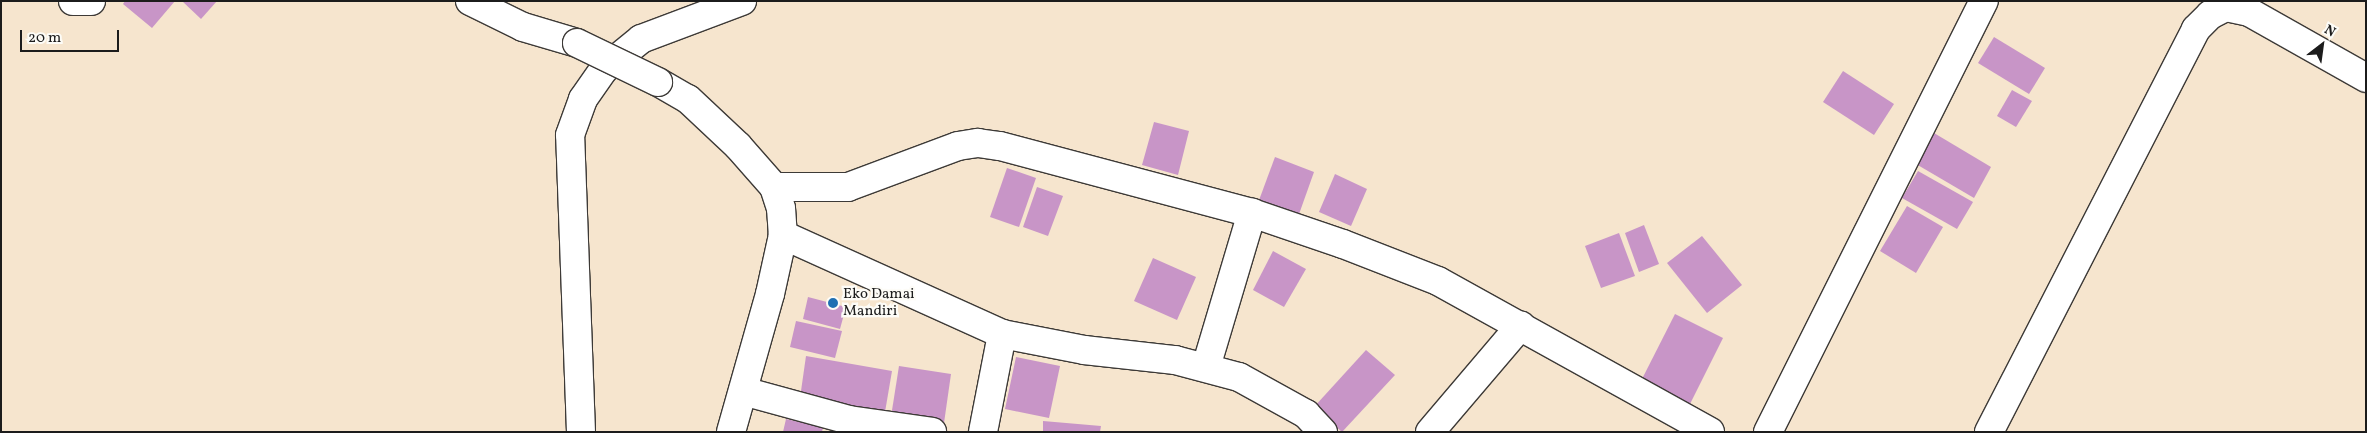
<!DOCTYPE html>
<html>
<head>
<meta charset="utf-8">
<style>
	body { margin:0 }
	#map { position:relative; width:2367px; height:433px; overflow:hidden; background:#f6e5ce; font-family:Vollkorn,serif }
	div>[style] { position:absolute }
	.building>* { inset:0; background:#c895c7 }
	.roads { filter:drop-shadow(1px 0 #3d3a37) drop-shadow(-1px 0 #3d3a37) drop-shadow(0 1px #3d3a37) drop-shadow(0 -1px #3d3a37) }
	.street>* { height:28px; margin:-14px; padding:0 14px; transform-origin:14px; border-radius:14px; background:#fff }
	.secondary>* { height:28px; margin:-14px; padding:0 14px; transform-origin:14px; border-radius:14px; background:#fff }
	.bridges { filter:drop-shadow(1px 0 #3d3a37) drop-shadow(-1px 0 #3d3a37) drop-shadow(0 1px #3d3a37) drop-shadow(0 -1px #3d3a37) }
	.street-bridge>* { height:28px; margin:-14px; padding:0 14px; transform-origin:14px; border-radius:14px; background:#fff }
	.dots>* { width:14px; height:14px; translate:-50% -50%; box-sizing:border-box; border:2px solid #fdfcf7; border-radius:50% }
	span { translate:-50% -50%; white-space:nowrap; text-align:center; line-height:1.15; -webkit-text-stroke:4.5px #fdfcf7; paint-order:stroke }
	.poi-label { font-size:15px; color:#1c1c1c }
	.left { translate:0 -50%; text-align:left }
	.frame { position:absolute; inset:0; border:2px solid #1c1c1c; pointer-events:none }
	.north { position:absolute; left:2297px; top:20px; width:50px; height:50px; -webkit-text-stroke:4px #fdfcf7; paint-order:stroke; rotate:30deg; font-size:14px; font-weight:700; line-height:20px; text-align:center; color:#1c1c1c }
	.north::after { content:''; display:block; margin:auto; width:18px; height:22px; background:#1c1c1c; clip-path:polygon(50% 0,100% 100%,50% 72%,0 100%) }
	.scale { position:absolute; left:20px; top:30px; width:99px; height:22px; box-sizing:border-box; border:2px solid #1c1c1c; border-top:0; padding-left:6px; font-size:15px; line-height:18px; white-space:nowrap; color:#1c1c1c; -webkit-text-stroke:4px #fdfcf7; paint-order:stroke }
</style>
</head>
<body>
<div id="map">
	<div class="building">
		<div style="clip-path:polygon(125px 1px,175px 1px,152px 28px,123px 4px)"></div>
		<div style="clip-path:polygon(182px 1px,217px 1px,201px 19px)"></div>
		<div style="clip-path:polygon(1994px 37px,2045px 68px,2029px 94px,1978px 63px)"></div>
		<div style="clip-path:polygon(1843px 71px,1894px 104px,1874px 135px,1823px 102px)"></div>
		<div style="clip-path:polygon(2012px 90px,2032px 101px,2016px 127px,1997px 116px)"></div>
		<div style="clip-path:polygon(1154px 122px,1189px 131px,1178px 175px,1142px 165px)"></div>
		<div style="clip-path:polygon(1934px 133px,1991px 167px,1974px 198px,1916px 164px)"></div>
		<div style="clip-path:polygon(1275px 157px,1314px 172px,1298px 217px,1258px 203px)"></div>
		<div style="clip-path:polygon(1007px 168px,1036px 178px,1019px 227px,990px 217px)"></div>
		<div style="clip-path:polygon(1918px 171px,1973px 202px,1957px 229px,1902px 198px)"></div>
		<div style="clip-path:polygon(1335px 174px,1367px 189px,1351px 226px,1319px 212px)"></div>
		<div style="clip-path:polygon(1037px 187px,1063px 196px,1048px 236px,1023px 227px)"></div>
		<div style="clip-path:polygon(1907px 206px,1943px 227px,1916px 273px,1880px 251px)"></div>
		<div style="clip-path:polygon(1644px 225px,1659px 264px,1639px 272px,1625px 233px)"></div>
		<div style="clip-path:polygon(1619px 233px,1635px 276px,1601px 288px,1585px 246px)"></div>
		<div style="clip-path:polygon(1702px 236px,1742px 285px,1707px 313px,1667px 263px)"></div>
		<div style="clip-path:polygon(1273px 251px,1306px 269px,1284px 307px,1253px 290px)"></div>
		<div style="clip-path:polygon(1153px 258px,1196px 277px,1177px 320px,1134px 301px)"></div>
		<div style="clip-path:polygon(808px 297px,846px 307px,840px 329px,803px 319px)"></div>
		<div style="clip-path:polygon(1675px 314px,1723px 338px,1690px 404px,1642px 379px)"></div>
		<div style="clip-path:polygon(796px 321px,842px 331px,835px 358px,790px 347px)"></div>
		<div style="clip-path:polygon(1366px 350px,1395px 375px,1342px 432px,1314px 407px)"></div>
		<div style="clip-path:polygon(806px 356px,892px 371px,885px 412px,800px 398px)"></div>
		<div style="clip-path:polygon(1016px 357px,1060px 366px,1049px 418px,1005px 409px)"></div>
		<div style="clip-path:polygon(899px 366px,951px 374px,943px 430px,890px 423px)"></div>
		<div style="clip-path:polygon(786px 419px,823px 427px,822px 432px,783px 432px)"></div>
		<div style="clip-path:polygon(1043px 421px,1101px 426px,1100px 432px,1043px 432px)"></div>
	</div>
	<div class="roads">
		<div class="street">
			<div style="left:470px;top:1px;width:59px;rotate:26.1deg"></div>
			<div style="left:523px;top:27px;width:56px;rotate:16.5deg"></div>
			<div style="left:658px;top:82px;width:34px;rotate:30deg"></div>
			<div style="left:688px;top:99px;width:69px;rotate:43.2deg"></div>
			<div style="left:738px;top:146px;width:55px;rotate:48.7deg"></div>
			<div style="left:774px;top:187px;width:22px;rotate:72deg"></div>
			<div style="left:781px;top:208px;width:27px;rotate:86deg"></div>
			<div style="left:783px;top:235px;width:60px;rotate:102.4deg"></div>
			<div style="left:770px;top:294px;width:143px;rotate:105.8deg"></div>
			<div style="left:774px;top:187px;width:74px"></div>
			<div style="left:848px;top:187px;width:117px;rotate:-20.4deg"></div>
			<div style="left:958px;top:146px;width:20px;rotate:-9deg"></div>
			<div style="left:978px;top:143px;width:22px;rotate:8deg"></div>
			<div style="left:1000px;top:146px;width:261px;rotate:14.9deg"></div>
			<div style="left:1252px;top:213px;width:96px;rotate:18.8deg"></div>
			<div style="left:1343px;top:244px;width:102px;rotate:21.3deg"></div>
			<div style="left:1438px;top:281px;width:311px;rotate:29deg"></div>
			<div style="left:783px;top:235px;width:240px;rotate:24.3deg"></div>
			<div style="left:1002px;top:334px;width:84px;rotate:11deg"></div>
			<div style="left:1084px;top:350px;width:92px;rotate:6.3deg"></div>
			<div style="left:1175px;top:360px;width:66px;rotate:14.9deg"></div>
			<div style="left:1239px;top:377px;width:77px;rotate:28.9deg"></div>
			<div style="left:1306px;top:414px;width:25px;rotate:47deg"></div>
			<div style="left:1206px;top:367px;width:161px;rotate:-73.4deg"></div>
			<div style="left:743px;top:391px;width:110px;rotate:15.3deg"></div>
			<div style="left:849px;top:420px;width:84px;rotate:8.2deg"></div>
			<div style="left:581px;top:432px;width:297px;rotate:-92.1deg"></div>
			<div style="left:570px;top:135px;width:38px;rotate:-70deg"></div>
			<div style="left:583px;top:99px;width:35px;rotate:-55deg"></div>
			<div style="left:603px;top:70px;width:49px;rotate:-39.2deg"></div>
			<div style="left:641px;top:39px;width:108px;rotate:-20.6deg"></div>
			<div style="left:983px;top:432px;width:100px;rotate:-79deg"></div>
			<div style="left:1430px;top:432px;width:140px;rotate:-49.6deg"></div>
			<div style="left:1768px;top:432px;width:482px;rotate:-63.4deg"></div>
			<div style="left:1989px;top:432px;width:453px;rotate:-62.8deg"></div>
			<div style="left:2196px;top:29px;width:20px;rotate:-45deg"></div>
			<div style="left:2210px;top:15px;width:18px;rotate:-27deg"></div>
			<div style="left:2226px;top:7px;width:24px;rotate:12deg"></div>
			<div style="left:2249px;top:12px;width:134px;rotate:29.4deg"></div>
		</div>
		<div class="secondary">
			<div style="left:73px;top:1px;width:18px"></div>
		</div>
	</div>
	<div class="bridges">
		<div class="street-bridge">
			<div style="left:577px;top:43px;width:90px;rotate:25.7deg"></div>
		</div>
	</div>
	<div class="dots">
		<div style="left:833px;top:303px;background:#1f6fb2"></div>
	</div>
	<div class="poi-label">
		<span class="left" style="left:843px;top:303px">Eko Damai<br>Mandiri</span>
	</div>
	<div class="frame"></div>
	<div class="north">N</div>
	<div class="scale">20 m</div>
</div>
</body>
</html>
